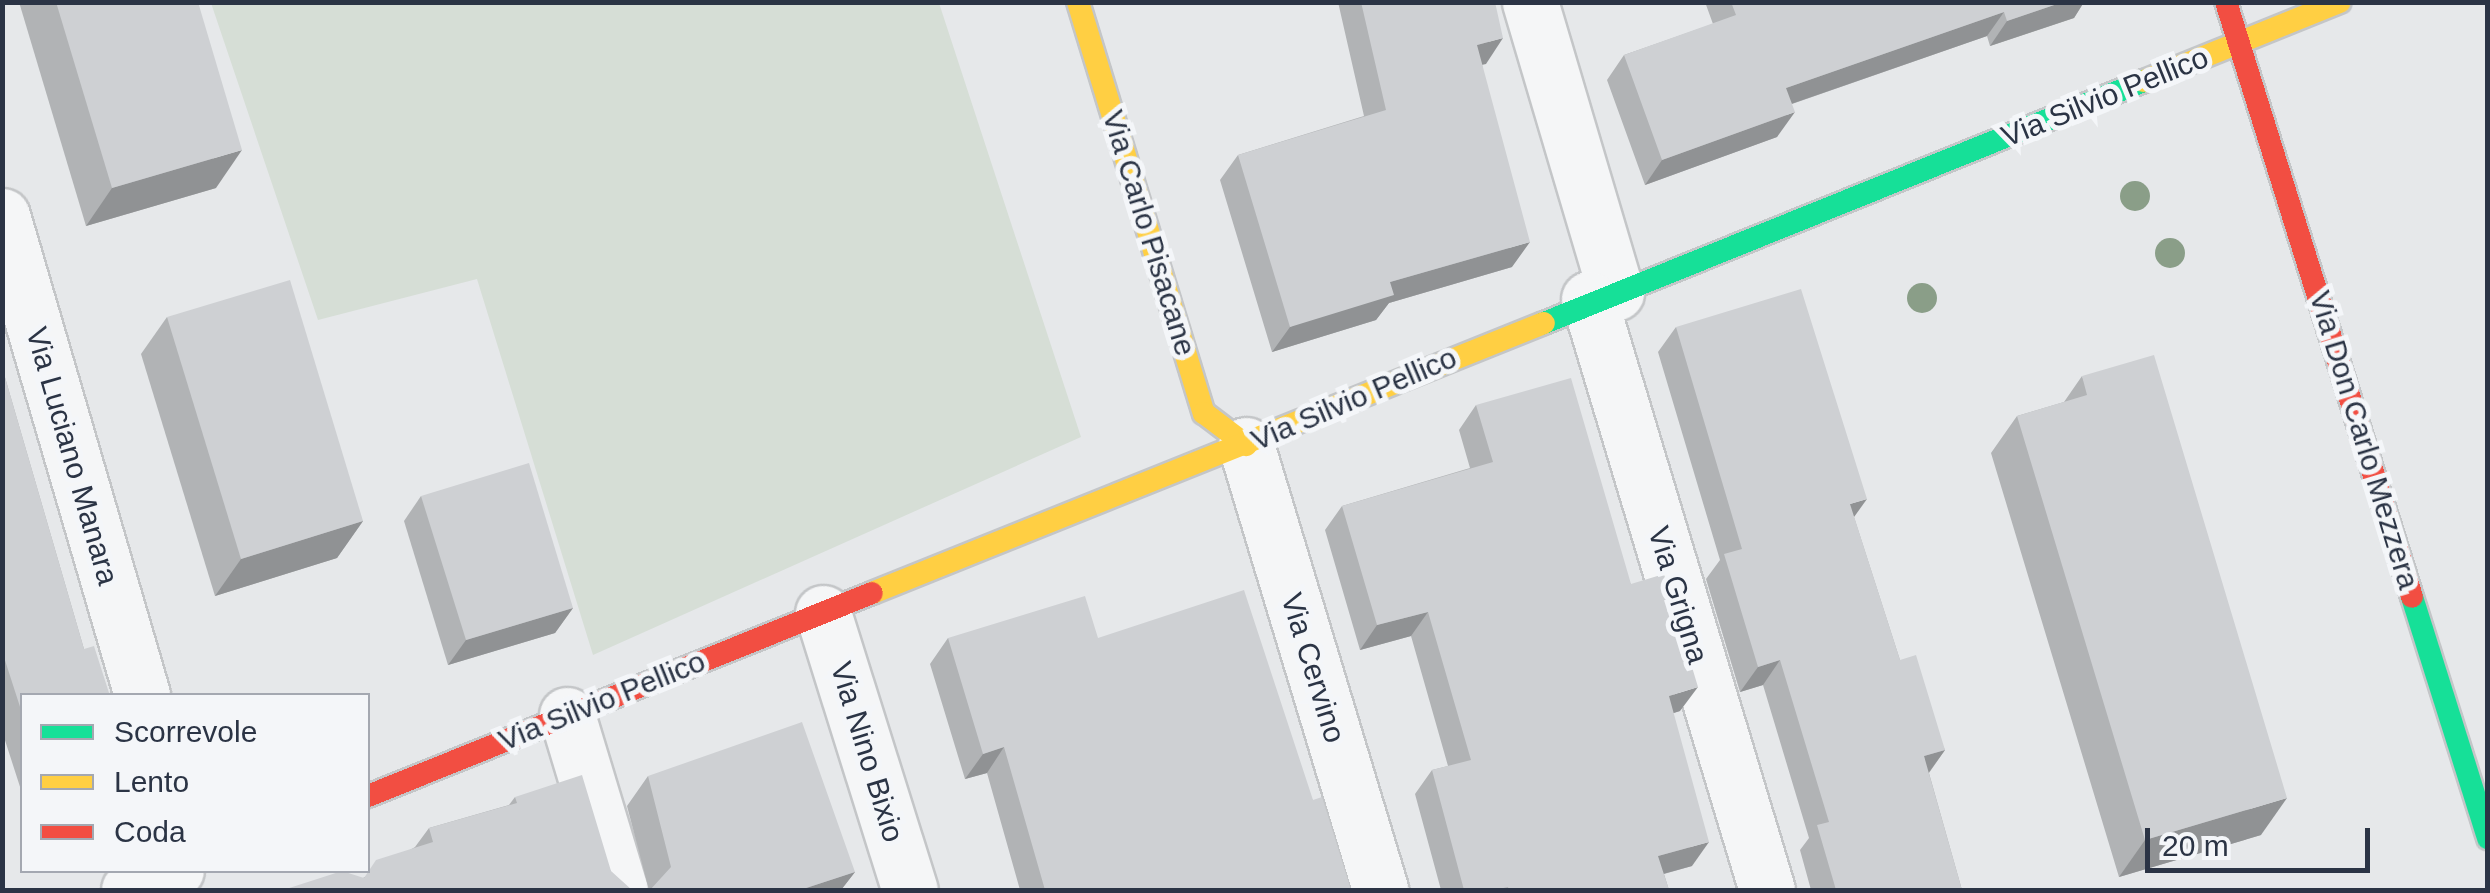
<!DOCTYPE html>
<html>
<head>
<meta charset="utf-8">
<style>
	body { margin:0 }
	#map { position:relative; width:2490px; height:893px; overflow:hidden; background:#e6e8ea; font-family:Arial,sans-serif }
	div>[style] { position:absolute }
	.green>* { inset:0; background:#d6ded6 }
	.roads { filter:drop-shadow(2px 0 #c4c6c8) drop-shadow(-2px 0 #c4c6c8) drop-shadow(0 2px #c4c6c8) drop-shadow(0 -2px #c4c6c8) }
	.street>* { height:55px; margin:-27.5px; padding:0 27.5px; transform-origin:27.5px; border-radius:27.5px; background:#f5f6f7 }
	.fast>* { height:22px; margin:-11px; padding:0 11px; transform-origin:11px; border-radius:11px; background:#16e098 }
	.slow>* { height:22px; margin:-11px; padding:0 11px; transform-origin:11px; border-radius:11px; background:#ffcf43 }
	.jam>* { height:22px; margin:-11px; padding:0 11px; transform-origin:11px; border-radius:11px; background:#f24e42 }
	.trees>* { width:30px; height:30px; margin:-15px; border-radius:50%; background:#8a9e88 }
	.wall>* { inset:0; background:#b1b3b5 }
	.shaded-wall>* { inset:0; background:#909294 }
	.building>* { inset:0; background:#ced0d3 }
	span { translate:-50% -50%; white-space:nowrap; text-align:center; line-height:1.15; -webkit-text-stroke:10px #f4f6f9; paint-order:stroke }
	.street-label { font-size:30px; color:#2b3445 }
	.frame { position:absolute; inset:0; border:5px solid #2b3445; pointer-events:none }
	.legend { position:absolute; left:20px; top:693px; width:350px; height:180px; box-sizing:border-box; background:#f4f6f9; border:2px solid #a4a8b1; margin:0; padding:12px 18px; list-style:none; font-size:30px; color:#2b3445 }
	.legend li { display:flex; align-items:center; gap:20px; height:50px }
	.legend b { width:50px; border:2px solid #a4a8b1 }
	.scale { position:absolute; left:2145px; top:828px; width:225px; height:45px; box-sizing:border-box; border:5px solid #2b3445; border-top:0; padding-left:12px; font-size:30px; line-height:35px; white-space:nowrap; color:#2b3445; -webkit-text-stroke:8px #f4f6f9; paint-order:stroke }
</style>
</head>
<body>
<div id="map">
	<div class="green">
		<div style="clip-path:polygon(211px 3px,939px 3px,1081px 437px,593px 655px,477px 279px,318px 320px)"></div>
	</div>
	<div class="roads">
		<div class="street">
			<div style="left:1530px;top:2px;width:303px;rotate:73.5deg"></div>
			<div style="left:2px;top:216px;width:500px;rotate:73.7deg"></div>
			<div style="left:1589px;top:299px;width:617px;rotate:73.24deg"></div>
			<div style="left:1246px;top:445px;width:465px;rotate:73.2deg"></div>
			<div style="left:823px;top:613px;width:290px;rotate:72.6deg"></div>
			<div style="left:567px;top:715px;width:183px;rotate:73.2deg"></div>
			<div style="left:129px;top:890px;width:51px;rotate:-23.1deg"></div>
		</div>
		<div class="fast">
			<div style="left:1544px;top:323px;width:647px;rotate:-21.97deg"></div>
			<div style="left:2412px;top:597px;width:253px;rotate:72.5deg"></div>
		</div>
		<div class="slow">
			<div style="left:1078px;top:2px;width:430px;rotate:73deg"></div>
			<div style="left:1204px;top:413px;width:53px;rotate:37.3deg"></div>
			<div style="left:2144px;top:81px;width:211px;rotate:-22deg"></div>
			<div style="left:872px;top:593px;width:724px;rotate:-21.89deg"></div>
		</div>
		<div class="jam">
			<div style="left:2226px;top:2px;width:623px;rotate:72.64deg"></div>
			<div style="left:368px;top:796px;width:543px;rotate:-21.94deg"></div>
		</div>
	</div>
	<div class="trees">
		<div style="left:2135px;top:196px"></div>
		<div style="left:2170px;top:253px"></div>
		<div style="left:1922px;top:298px"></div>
	</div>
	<div class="wall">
		<div style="clip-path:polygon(19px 2px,198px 2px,216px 188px,86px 226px)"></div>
		<div style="clip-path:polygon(1338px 2px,1495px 2px,1486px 64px,1482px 64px,1512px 267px,1389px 303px,1376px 320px,1272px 352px,1220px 180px,1238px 155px,1364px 116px)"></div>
		<div style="clip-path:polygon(1705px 2px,2084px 2px,2074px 18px,1990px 46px,1987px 36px,1792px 104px,1777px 137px,1645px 185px,1607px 80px,1624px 55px,1713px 24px)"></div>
		<div style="clip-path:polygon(167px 317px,363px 521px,337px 558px,215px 596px,141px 354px)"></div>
		<div style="clip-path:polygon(1676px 327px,1854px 517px,1900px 660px,1945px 750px,1929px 773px,1962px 890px,1811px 890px,1800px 850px,1809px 838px,1763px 685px,1740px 692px,1706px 579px,1720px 560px,1658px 352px)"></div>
		<div style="clip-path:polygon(2px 367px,84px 649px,22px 696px,22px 793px,2px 731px)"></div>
		<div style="clip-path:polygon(2082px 376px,2261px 835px,2119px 877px,1991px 453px,2017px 416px,2064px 402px)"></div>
		<div style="clip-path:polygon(1476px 405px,1631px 584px,1680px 711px,1673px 713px,1692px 866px,1664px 874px,1669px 890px,1441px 890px,1415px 794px,1432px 770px,1448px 766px,1411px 636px,1360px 650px,1325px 530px,1342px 506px,1470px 468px,1459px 430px)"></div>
		<div style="clip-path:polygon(421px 496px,573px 608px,555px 633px,448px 665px,404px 521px)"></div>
		<div style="clip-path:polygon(948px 638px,1098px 638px,1313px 800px,1351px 890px,1020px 890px,987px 773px,965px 779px,930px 664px)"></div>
		<div style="clip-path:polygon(648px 776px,855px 872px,841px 890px,642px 890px,649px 890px,627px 806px)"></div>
		<div style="clip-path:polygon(515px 797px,611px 871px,283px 890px,363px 878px,415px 847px,429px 828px,509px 805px)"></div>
	</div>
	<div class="shaded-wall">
		<div style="clip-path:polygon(2063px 2px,2084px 2px,2074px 18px,1990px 46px,2007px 21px)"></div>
		<div style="clip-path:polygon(2004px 12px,1987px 36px,1768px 112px,1786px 88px)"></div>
		<div style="clip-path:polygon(1503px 38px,1486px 64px,1459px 70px,1477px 45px)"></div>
		<div style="clip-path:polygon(1795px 112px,1777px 137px,1645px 185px,1662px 160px)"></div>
		<div style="clip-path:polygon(242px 150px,216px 188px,86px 226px,112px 188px)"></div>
		<div style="clip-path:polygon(1530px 242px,1512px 267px,1389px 303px,1376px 320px,1272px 352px,1290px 327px,1390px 282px)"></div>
		<div style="clip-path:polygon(1867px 499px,1849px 524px,1850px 504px)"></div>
		<div style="clip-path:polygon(363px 521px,337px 558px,215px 596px,241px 559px)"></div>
		<div style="clip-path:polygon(573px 608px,555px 633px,448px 665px,466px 640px)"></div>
		<div style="clip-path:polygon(1428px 612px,1411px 636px,1360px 650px,1377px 625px)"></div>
		<div style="clip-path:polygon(1780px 660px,1763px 685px,1740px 692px,1758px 667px)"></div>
		<div style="clip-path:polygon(1698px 687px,1680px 711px,1652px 720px,1669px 696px)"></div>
		<div style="clip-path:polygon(1004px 747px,987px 773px,965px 779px,983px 754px)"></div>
		<div style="clip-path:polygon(1945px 750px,1927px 775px,1924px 756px)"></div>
		<div style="clip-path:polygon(2287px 798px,2261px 835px,2119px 877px,2145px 840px)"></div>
		<div style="clip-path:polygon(1709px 842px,1692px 866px,1641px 880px,1658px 856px)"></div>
		<div style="clip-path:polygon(855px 872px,841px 890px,800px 890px)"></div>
	</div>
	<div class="building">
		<div style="clip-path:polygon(56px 2px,198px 2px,242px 150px,112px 188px)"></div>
		<div style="clip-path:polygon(1361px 2px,1495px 2px,1503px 38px,1477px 45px,1530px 242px,1390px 282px,1394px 295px,1290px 327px,1238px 155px,1386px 110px)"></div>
		<div style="clip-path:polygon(1731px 2px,2063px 2px,2007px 21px,2004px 12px,1786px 88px,1795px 112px,1662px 160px,1624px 55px,1736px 15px)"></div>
		<div style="clip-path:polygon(290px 280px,363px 521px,241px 559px,167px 317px)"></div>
		<div style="clip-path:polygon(1801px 289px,1867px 499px,1850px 504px,1900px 660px,1916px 655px,1945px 750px,1924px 756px,1962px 890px,1836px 890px,1817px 825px,1829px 822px,1780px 660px,1758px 667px,1724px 554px,1742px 549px,1676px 327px)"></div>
		<div style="clip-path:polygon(2154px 355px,2287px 798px,2145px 840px,2017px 416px,2087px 395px,2082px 376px)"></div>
		<div style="clip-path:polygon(2px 367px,84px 649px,94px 646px,110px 696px,22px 696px,22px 713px,2px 651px)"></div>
		<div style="clip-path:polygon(1571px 378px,1631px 584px,1664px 574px,1698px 687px,1669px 696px,1709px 842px,1658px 856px,1669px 890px,1509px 890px,1508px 887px,1494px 890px,1464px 890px,1432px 770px,1471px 760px,1428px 612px,1377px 625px,1342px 506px,1493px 462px,1476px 405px)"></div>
		<div style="clip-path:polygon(529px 463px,573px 608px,466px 640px,421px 496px)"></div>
		<div style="clip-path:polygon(1244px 590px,1313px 800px,1322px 797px,1351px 890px,1045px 890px,1004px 747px,983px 754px,948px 638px,1085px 596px,1098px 638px)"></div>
		<div style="clip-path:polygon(802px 722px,855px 872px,800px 890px,642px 890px,650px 890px,671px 867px,648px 776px)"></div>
		<div style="clip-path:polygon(582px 775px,611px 871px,632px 890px,283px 890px,342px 871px,364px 878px,376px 860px,433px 842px,429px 828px,517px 803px,515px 797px)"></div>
	</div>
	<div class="street-label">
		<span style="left:2105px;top:97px;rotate:-22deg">Via Silvio Pellico</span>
		<span style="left:1149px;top:233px;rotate:73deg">Via Carlo Pisacane</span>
		<span style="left:1354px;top:399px;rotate:-23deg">Via Silvio Pellico</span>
		<span style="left:2364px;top:440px;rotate:73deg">Via Don Carlo Mezzera</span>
		<span style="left:72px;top:456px;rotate:74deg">Via Luciano Manara</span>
		<span style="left:1678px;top:595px;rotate:73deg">Via Grigna</span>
		<span style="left:1313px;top:668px;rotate:73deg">Via Cervino</span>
		<span style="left:602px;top:701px;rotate:-22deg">Via Silvio Pellico</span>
		<span style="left:867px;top:752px;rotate:73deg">Via Nino Bixio</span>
	</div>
	<div class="frame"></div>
	<ul class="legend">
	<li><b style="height:12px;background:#16e098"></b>Scorrevole</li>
	<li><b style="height:12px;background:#ffcf43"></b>Lento</li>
	<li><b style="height:12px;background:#f24e42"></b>Coda</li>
	</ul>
	<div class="scale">20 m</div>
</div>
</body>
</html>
